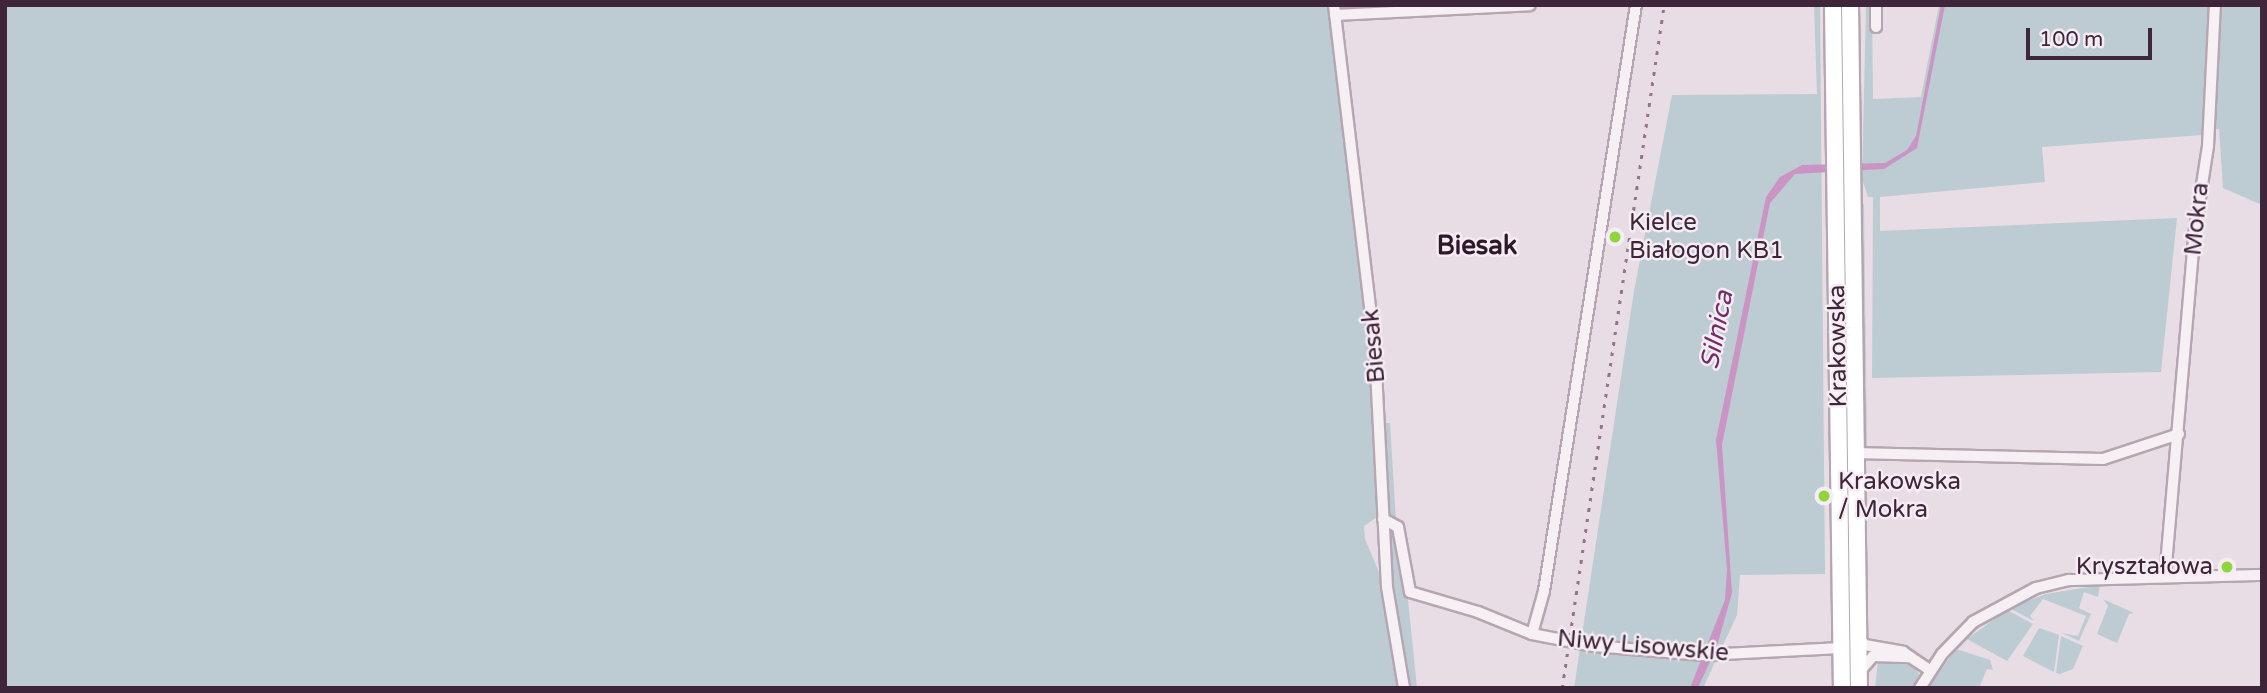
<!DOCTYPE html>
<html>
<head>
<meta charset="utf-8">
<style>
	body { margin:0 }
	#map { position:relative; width:2267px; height:693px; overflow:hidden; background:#e8dde5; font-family:"Varela Round",sans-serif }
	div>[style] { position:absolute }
	.green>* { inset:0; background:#bdcbd2 }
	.water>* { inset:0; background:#ca95c4 }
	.roads { filter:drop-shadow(2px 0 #b5a6b1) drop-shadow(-2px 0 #b5a6b1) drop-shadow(0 2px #b5a6b1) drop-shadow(0 -2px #b5a6b1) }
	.street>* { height:10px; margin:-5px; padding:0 5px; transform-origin:5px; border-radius:5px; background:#f6eff4 }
	.primary>* { height:16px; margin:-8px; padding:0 8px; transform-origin:8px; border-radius:8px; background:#fff }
	.rail>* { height:2.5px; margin-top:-1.25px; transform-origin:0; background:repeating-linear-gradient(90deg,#92758b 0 3.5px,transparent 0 10.5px) }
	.dots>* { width:19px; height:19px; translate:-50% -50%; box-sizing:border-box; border:4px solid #f5ecf4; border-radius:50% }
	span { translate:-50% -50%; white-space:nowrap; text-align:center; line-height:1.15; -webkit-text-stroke:5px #f5ecf4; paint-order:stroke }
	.street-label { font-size:24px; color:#3f2539 }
	.poi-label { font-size:24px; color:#3f2539 }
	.left { translate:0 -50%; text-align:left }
	.right { translate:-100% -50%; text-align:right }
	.neighbourhood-label { font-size:26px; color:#2f1829; font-weight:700 }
	.water-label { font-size:26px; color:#752d69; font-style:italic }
	.frame { position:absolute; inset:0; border:7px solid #3f2539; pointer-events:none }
	.scale { position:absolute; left:2026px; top:28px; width:126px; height:32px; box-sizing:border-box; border:4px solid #3f2539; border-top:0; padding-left:9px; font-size:21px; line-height:24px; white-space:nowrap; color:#3f2539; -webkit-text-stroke:5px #f5ecf4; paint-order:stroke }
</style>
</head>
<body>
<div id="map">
	<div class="green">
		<div style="clip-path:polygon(5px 5px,1330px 5px,1376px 417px,1380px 515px,1364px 526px,1365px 539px,1384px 584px,1400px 688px,5px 688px)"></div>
		<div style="clip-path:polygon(1814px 5px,1820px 5px,1825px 574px,1740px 575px,1737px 615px,1703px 688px,1574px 688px,1634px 291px,1672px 95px,1817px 94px)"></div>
		<div style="clip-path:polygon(1866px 5px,1872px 5px,1873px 99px,1921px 97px,1939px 5px,2211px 5px,2202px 135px,2042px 147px,2045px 182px,1880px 197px,1880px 231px,2177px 218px,2161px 372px,1872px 378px,1873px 197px,1868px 197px,1862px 179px)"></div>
		<div style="clip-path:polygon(2220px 5px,2262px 5px,2262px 205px,2223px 188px,2219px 129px,2208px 130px)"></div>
		<div style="clip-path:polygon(1841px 178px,1847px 179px,1851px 627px,1846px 626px)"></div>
		<div style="clip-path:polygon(1862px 204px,1864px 204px,1867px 451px,1862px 448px,1857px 219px)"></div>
		<div style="clip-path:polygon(1384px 423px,1390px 423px,1396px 521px,1387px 514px)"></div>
		<div style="clip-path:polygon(1391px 527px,1396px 529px,1407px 590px,1417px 688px,1407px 688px,1391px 579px,1387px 531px)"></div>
		<div style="clip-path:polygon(2100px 585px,2098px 597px,2084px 592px,2079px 608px,2091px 614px,2079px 641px,2062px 633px,2078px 636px,2086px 616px,2043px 599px,2030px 616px,2034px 621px,2009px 608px,2046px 594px)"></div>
		<div style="clip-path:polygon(2103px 599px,2134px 613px,2129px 614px,2117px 643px,2097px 634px,2108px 606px)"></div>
		<div style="clip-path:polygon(2007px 610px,2033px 624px,2007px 661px,1967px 639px)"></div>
		<div style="clip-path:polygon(2039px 628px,2059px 635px,2054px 672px,2023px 656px)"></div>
		<div style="clip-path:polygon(2061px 636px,2083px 646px,2073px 669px,2060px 674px,2056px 673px)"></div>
		<div style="clip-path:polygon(1956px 649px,1990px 660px,1993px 670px,1987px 669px,1979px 688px,1928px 688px)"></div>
		<div style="clip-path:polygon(1878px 661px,1914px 666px,1921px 678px,1916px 688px,1875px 688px)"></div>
	</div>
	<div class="water">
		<div style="clip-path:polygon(1941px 5px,1945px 5px,1917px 148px,1884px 169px,1795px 174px,1770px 203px,1722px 445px,1732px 593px,1717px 646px,1698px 688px,1690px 688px,1725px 600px,1727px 569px,1716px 440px,1766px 197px,1780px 177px,1802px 165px,1885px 163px,1907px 150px,1916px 136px)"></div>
	</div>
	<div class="roads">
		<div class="street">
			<div style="left:1334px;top:5px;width:347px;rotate:83.2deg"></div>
			<div style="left:1375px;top:350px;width:237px;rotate:87.1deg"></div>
			<div style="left:1387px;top:587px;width:102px;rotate:80.4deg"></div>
			<div style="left:1876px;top:5px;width:22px;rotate:90deg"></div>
			<div style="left:1335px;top:15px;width:195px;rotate:-2.9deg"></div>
			<div style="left:1855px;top:453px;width:248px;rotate:1.4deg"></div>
			<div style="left:2103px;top:459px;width:80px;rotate:-18.2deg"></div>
			<div style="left:1383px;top:519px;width:17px;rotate:28deg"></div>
			<div style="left:1398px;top:527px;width:66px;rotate:79.5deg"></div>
			<div style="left:1410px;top:592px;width:71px;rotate:16.4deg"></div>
			<div style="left:1478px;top:612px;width:58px;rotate:22.2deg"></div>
			<div style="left:1532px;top:634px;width:63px;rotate:11deg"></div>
			<div style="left:1594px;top:646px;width:110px;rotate:4.7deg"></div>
			<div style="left:1704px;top:655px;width:137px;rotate:-2.9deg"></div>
			<div style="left:2165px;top:577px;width:348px;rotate:-85.1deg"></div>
			<div style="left:2195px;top:230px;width:85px;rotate:-81.2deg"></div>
			<div style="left:2208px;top:146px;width:141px;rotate:-87.2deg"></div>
			<div style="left:1532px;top:634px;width:45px;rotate:-74.4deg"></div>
			<div style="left:1544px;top:591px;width:593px;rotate:-81.08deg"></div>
			<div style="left:1858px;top:637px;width:11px;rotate:49deg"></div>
			<div style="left:1865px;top:645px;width:39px;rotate:10deg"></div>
			<div style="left:1903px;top:652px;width:32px;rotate:34deg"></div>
			<div style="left:1861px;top:670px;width:18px;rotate:-49deg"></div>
			<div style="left:1873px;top:656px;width:36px;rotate:2deg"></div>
			<div style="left:1920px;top:688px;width:40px;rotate:-57.1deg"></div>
			<div style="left:1942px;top:654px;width:45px;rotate:-45.9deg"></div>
			<div style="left:1973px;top:622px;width:72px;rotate:-28.4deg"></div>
			<div style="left:2036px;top:588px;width:34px;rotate:-14deg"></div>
			<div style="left:2069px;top:580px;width:193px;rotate:-1.5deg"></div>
		</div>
		<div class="primary">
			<div style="left:1833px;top:5px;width:683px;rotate:89.25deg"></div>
			<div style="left:1850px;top:5px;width:683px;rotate:89.25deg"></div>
		</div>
	</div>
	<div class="rail">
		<div style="left:1562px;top:688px;width:691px;rotate:-81.51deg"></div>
	</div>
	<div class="dots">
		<div style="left:1615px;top:237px;background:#8ed639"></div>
		<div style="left:1824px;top:496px;background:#8ed639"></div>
		<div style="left:2227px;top:567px;background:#8ed639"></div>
	</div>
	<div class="street-label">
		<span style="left:2197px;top:219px;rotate:-84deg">Mokra</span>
		<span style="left:1374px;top:346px;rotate:-95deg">Biesak</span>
		<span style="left:1838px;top:346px;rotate:-91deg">Krakowska</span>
		<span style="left:1643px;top:646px;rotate:5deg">Niwy Lisowskie</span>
	</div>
	<div class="poi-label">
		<span class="left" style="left:1629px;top:237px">Kielce<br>Białogon KB1</span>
		<span class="left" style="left:1838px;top:496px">Krakowska<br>/ Mokra</span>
		<span class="right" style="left:2213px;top:567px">Kryształowa</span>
	</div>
	<div class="neighbourhood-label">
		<span style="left:1477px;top:246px">Biesak</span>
	</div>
	<div class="water-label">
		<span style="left:1717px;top:330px;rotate:-79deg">Silnica</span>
	</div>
	<div class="frame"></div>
	<div class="scale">100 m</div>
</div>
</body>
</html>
